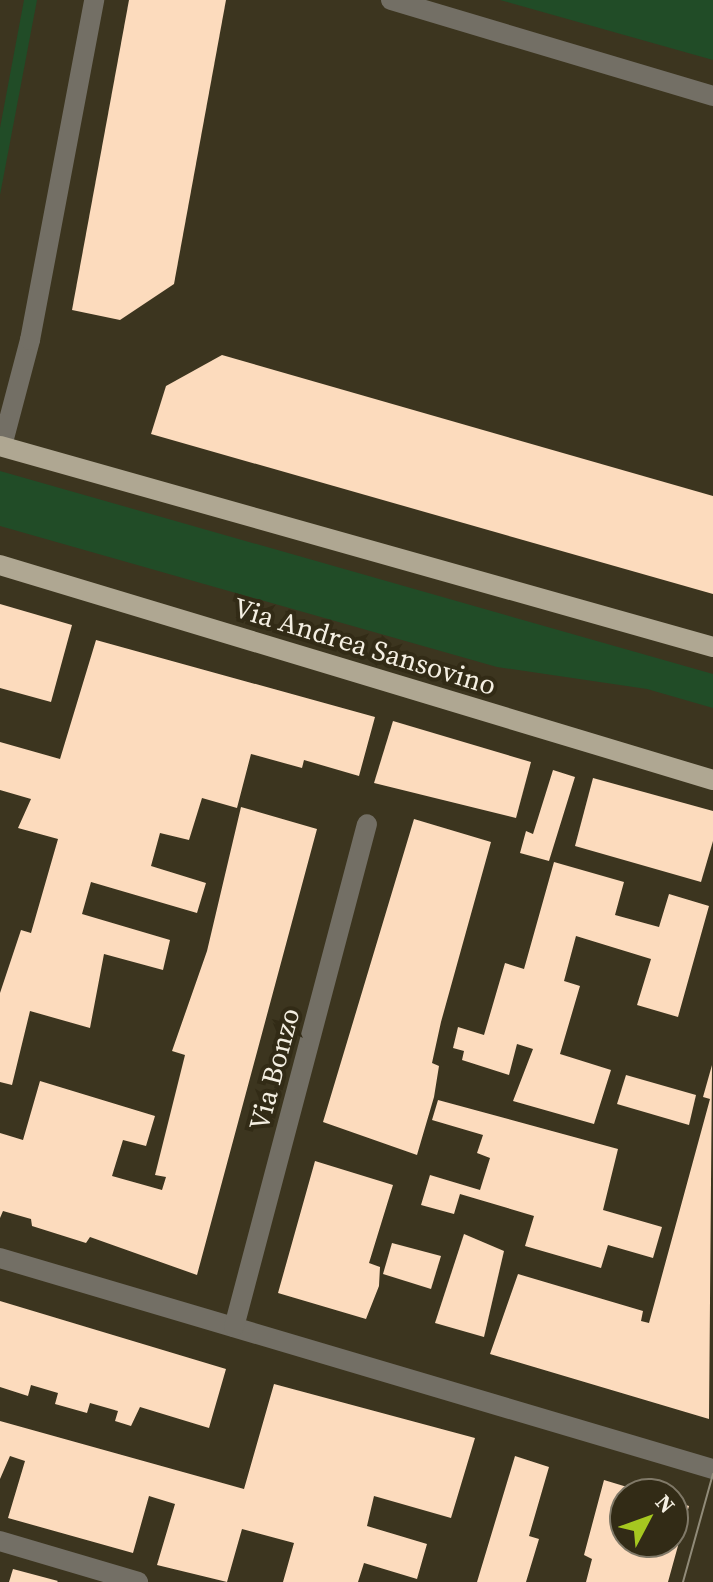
<!DOCTYPE html>
<html>
<head>
<meta charset="utf-8">
<style>
	body { margin:0 }
	#map { position:relative; width:713px; height:1582px; overflow:hidden; background:#3c351f; font-family:"Source Serif 4",serif }
	div>[style] { position:absolute }
	.green>* { inset:0; background:#214c27 }
	.building>* { inset:0; background:#fcdbbd }
	.minor>* { height:20px; margin:-10px; padding:0 10px; transform-origin:10px; border-radius:10px; background:#736f65 }
	.major>* { height:20px; margin:-10px; padding:0 10px; transform-origin:10px; border-radius:10px; background:#afa792 }
	.tram>* { height:2px; margin:-1px; padding:0 1px; transform-origin:1px; border-radius:1px; background:#918b79 }
	span { translate:-50% -50%; white-space:nowrap; text-align:center; line-height:1.15; -webkit-text-stroke:8px #322b16; paint-order:stroke }
	.street-label { font-size:28px; color:#f4efe2 }
	.north { position:absolute; left:609px; top:1478px; width:80px; height:80px; box-sizing:border-box; background:#322b16; border:2px solid #807968; border-radius:50%; rotate:49deg; font-size:22px; font-weight:700; line-height:32px; text-align:center; color:#f4efe2 }
	.north::after { content:''; display:block; margin:auto; width:28px; height:36px; background:#a6c820; clip-path:polygon(50% 0,100% 100%,50% 72%,0 100%) }
</style>
</head>
<body>
<div id="map">
	<div class="green">
		<div style="clip-path:polygon(24px 0,37px 0,0 195px,0 128px)"></div>
		<div style="clip-path:polygon(500px 0,713px 0,713px 60px)"></div>
		<div style="clip-path:polygon(0 471px,713px 674px,713px 708px,647px 689px,497px 667px,0 526px)"></div>
	</div>
	<div class="building">
		<div style="clip-path:polygon(129px 0,226px 0,174px 284px,120px 320px,72px 310px)"></div>
		<div style="clip-path:polygon(222px 355px,713px 496px,713px 594px,151px 434px,166px 386px)"></div>
		<div style="clip-path:polygon(0 604px,72px 625px,51px 702px,0 688px)"></div>
		<div style="clip-path:polygon(96px 640px,375px 717px,359px 776px,304px 760px,302px 768px,251px 754px,237px 808px,202px 798px,189px 840px,160px 833px,151px 866px,206px 883px,197px 913px,91px 882px,82px 914px,170px 940px,163px 970px,104px 954px,90px 1028px,30px 1011px,12px 1085px,0 1082px,0 993px,21px 930px,31px 933px,58px 839px,18px 828px,31px 799px,0 790px,0 742px,60px 759px)"></div>
		<div style="clip-path:polygon(393px 721px,531px 762px,516px 818px,374px 783px)"></div>
		<div style="clip-path:polygon(553px 770px,575px 777px,549px 861px,520px 853px,526px 831px,533px 834px)"></div>
		<div style="clip-path:polygon(593px 778px,713px 811px,713px 841px,701px 882px,575px 846px)"></div>
		<div style="clip-path:polygon(241px 807px,317px 829px,197px 1275px,90px 1237px,86px 1243px,32px 1226px,31px 1219px,3px 1211px,0 1218px,0 1133px,23px 1140px,40px 1081px,155px 1116px,146px 1146px,123px 1140px,112px 1176px,162px 1190px,166px 1177px,155px 1175px,185px 1055px,172px 1051px,207px 951px)"></div>
		<div style="clip-path:polygon(414px 819px,491px 842px,441px 1022px,432px 1063px,439px 1066px,434px 1097px,417px 1155px,323px 1122px)"></div>
		<div style="clip-path:polygon(554px 862px,624px 882px,615px 915px,659px 927px,669px 894px,709px 906px,678px 1017px,637px 1005px,651px 959px,576px 936px,564px 981px,580px 986px,560px 1054px,611px 1070px,594px 1124px,513px 1101px,533px 1049px,517px 1044px,509px 1075px,462px 1060px,464px 1051px,453px 1048px,458px 1027px,484px 1035px,505px 963px,524px 969px)"></div>
		<div style="clip-path:polygon(712px 1065px,709px 1419px,490px 1354px,518px 1274px,643px 1311px,641px 1321px,649px 1323px,710px 1099px,703px 1097px)"></div>
		<div style="clip-path:polygon(626px 1075px,696px 1095px,689px 1125px,617px 1104px)"></div>
		<div style="clip-path:polygon(438px 1100px,618px 1149px,603px 1210px,662px 1227px,653px 1258px,608px 1245px,601px 1268px,525px 1246px,534px 1216px,460px 1194px,454px 1214px,421px 1205px,430px 1175px,480px 1190px,490px 1158px,477px 1153px,483px 1135px,432px 1120px)"></div>
		<div style="clip-path:polygon(315px 1161px,393px 1185px,369px 1263px,380px 1267px,379px 1286px,366px 1319px,278px 1293px)"></div>
		<div style="clip-path:polygon(464px 1234px,504px 1251px,484px 1337px,435px 1323px)"></div>
		<div style="clip-path:polygon(392px 1243px,441px 1256px,431px 1289px,383px 1274px)"></div>
		<div style="clip-path:polygon(0 1301px,226px 1369px,209px 1428px,140px 1407px,131px 1426px,115px 1421px,118px 1411px,90px 1403px,87px 1413px,55px 1404px,58px 1393px,31px 1385px,28px 1396px,0 1387px)"></div>
		<div style="clip-path:polygon(274px 1384px,475px 1438px,451px 1518px,374px 1496px,367px 1526px,427px 1544px,417px 1579px,364px 1563px,358px 1582px,283px 1582px,294px 1543px,242px 1529px,227px 1582px,157px 1565px,175px 1504px,149px 1496px,133px 1553px,8px 1518px,25px 1461px,10px 1456px,0 1479px,0 1421px,244px 1489px)"></div>
		<div style="clip-path:polygon(515px 1456px,549px 1467px,529px 1536px,539px 1539px,526px 1582px,477px 1582px)"></div>
		<div style="clip-path:polygon(604px 1480px,647px 1493px,625px 1494px,625px 1542px,673px 1542px,673px 1501px,689px 1506px,668px 1582px,586px 1582px,592px 1559px,584px 1555px)"></div>
		<div style="clip-path:polygon(13px 1569px,58px 1581px,57px 1582px,9px 1582px)"></div>
	</div>
	<div class="minor">
		<div style="left:391px;top:0;width:336px;rotate:16.6deg"></div>
		<div style="left:2px;top:446px;width:110px;rotate:-75.2deg"></div>
		<div style="left:30px;top:340px;width:346px;rotate:-79.3deg"></div>
		<div style="left:0;top:1258px;width:744px;rotate:16.49deg"></div>
		<div style="left:234px;top:1327px;width:520px;rotate:-75.19deg"></div>
		<div style="left:0;top:1541px;width:144px;rotate:16.5deg"></div>
	</div>
	<div class="major">
		<div style="left:0;top:446px;width:741px;rotate:15.74deg"></div>
		<div style="left:0;top:565px;width:745px;rotate:16.78deg"></div>
	</div>
	<div class="tram">
		<div style="left:683px;top:1582px;width:112px;rotate:-74.5deg"></div>
	</div>
	<div class="street-label">
		<span style="left:365px;top:646px;rotate:17deg">Via Andrea Sansovino</span>
		<span style="left:274px;top:1069px;rotate:-75deg">Via Bonzo</span>
	</div>
	<div class="north">N</div>
</div>
</body>
</html>
